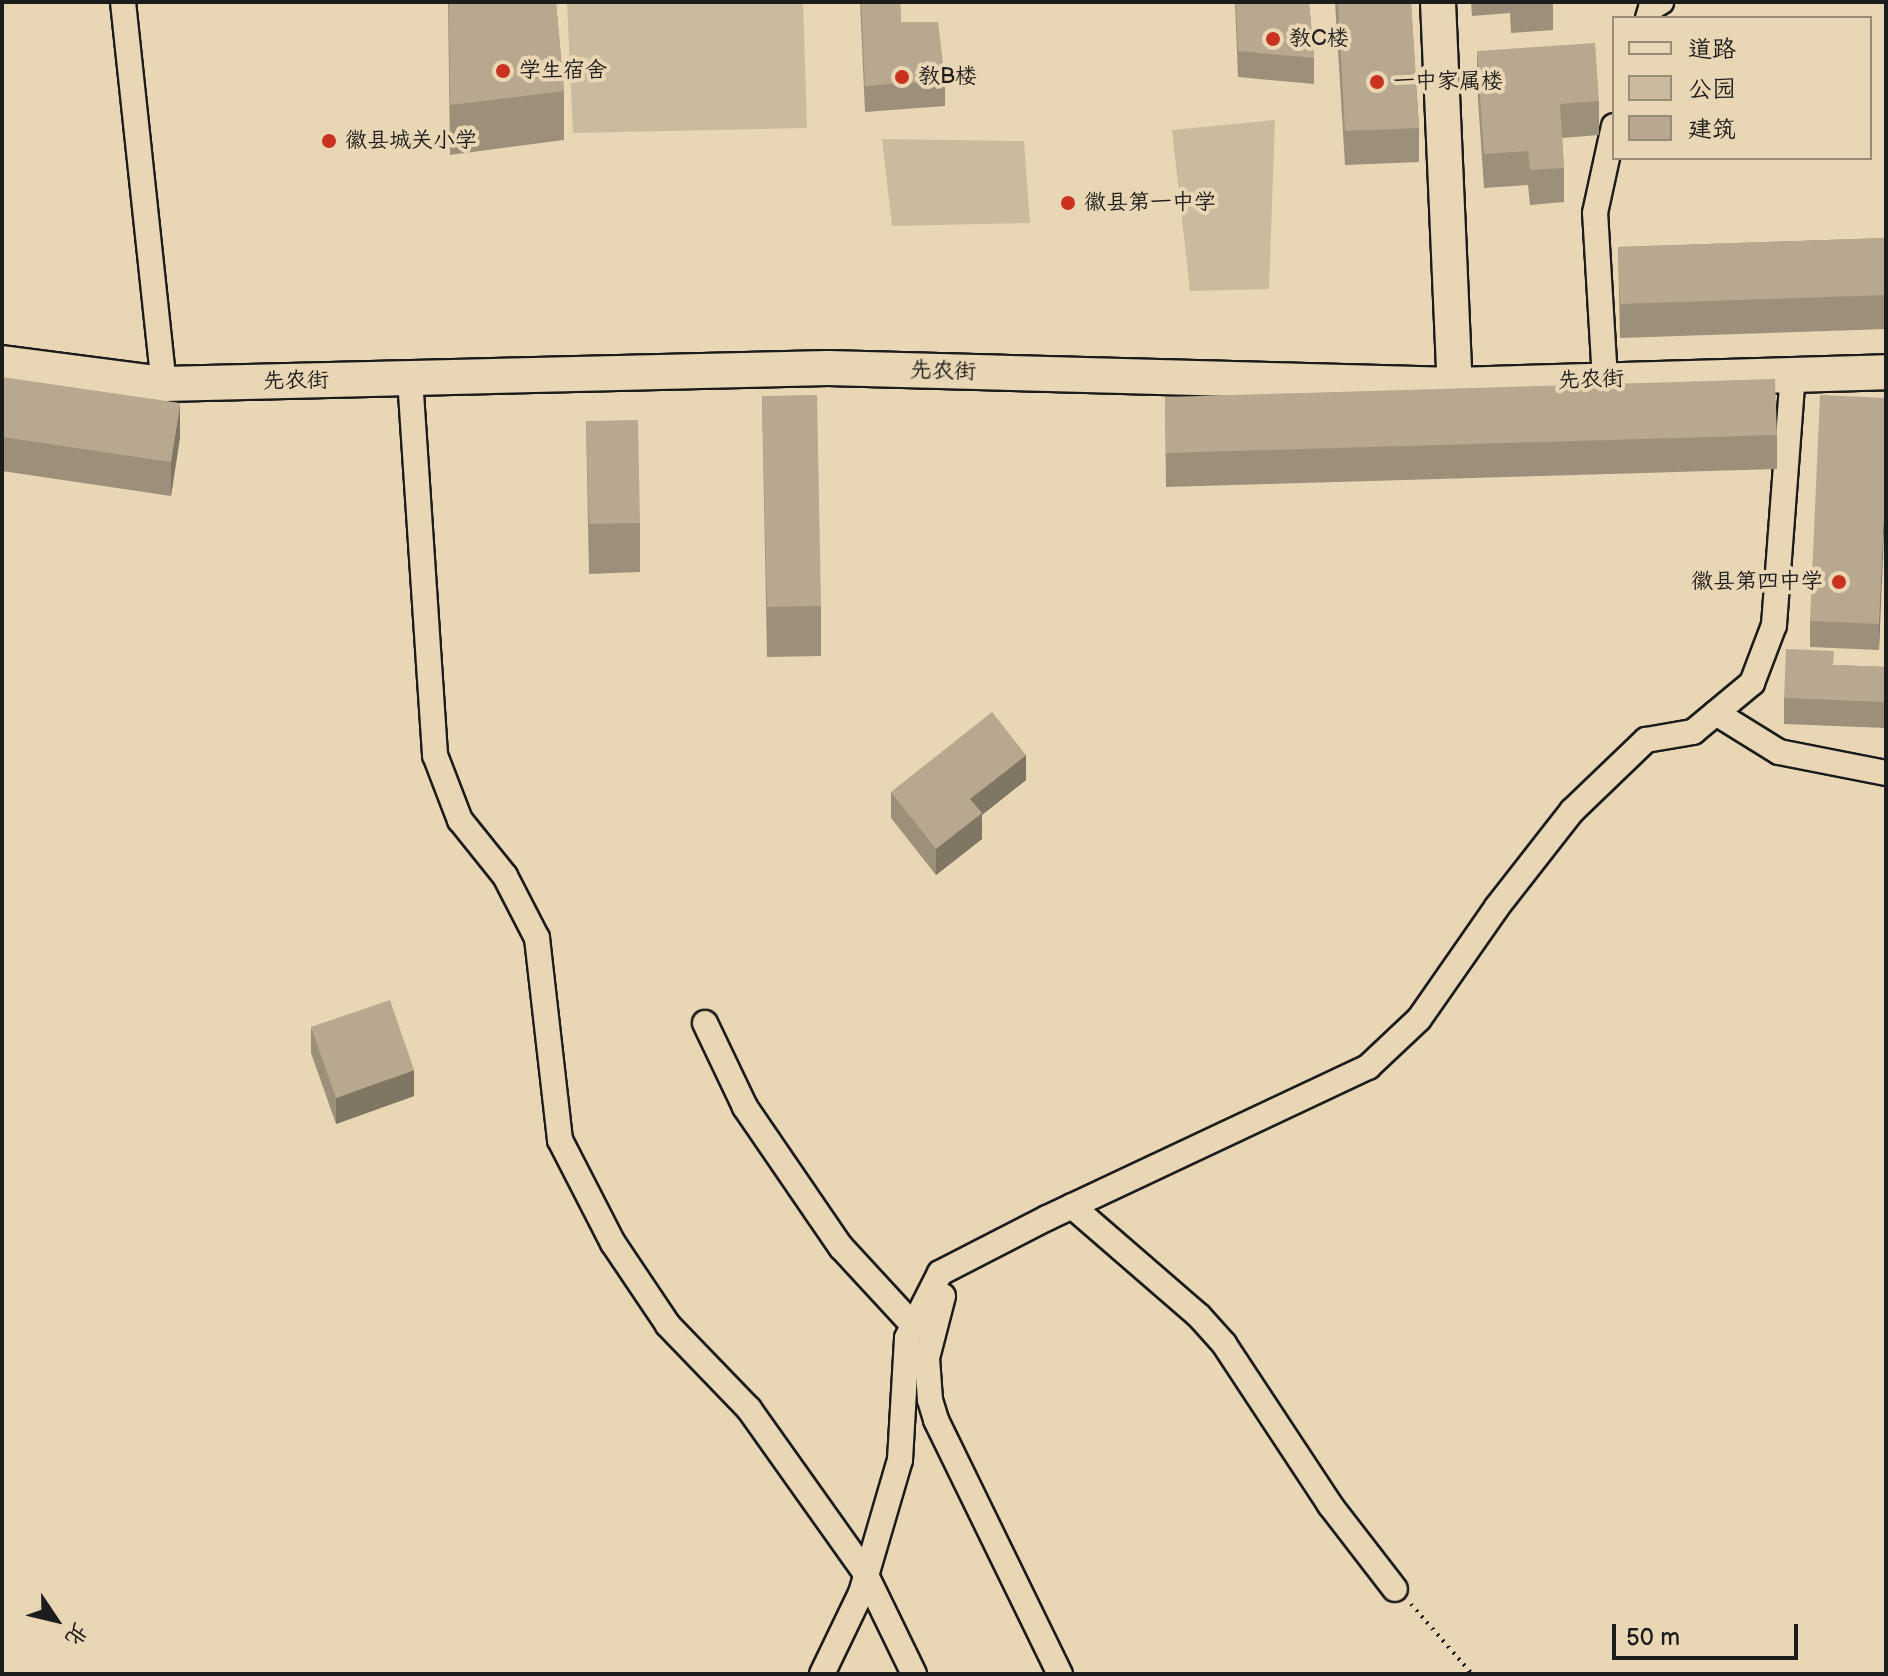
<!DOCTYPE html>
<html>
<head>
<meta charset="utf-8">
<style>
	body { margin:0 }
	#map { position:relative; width:1888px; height:1676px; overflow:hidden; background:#e9d6b4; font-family:"Balsamiq Sans","LXGW WenKai TC",sans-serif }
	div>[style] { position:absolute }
	.green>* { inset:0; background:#cbbb9e }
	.path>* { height:4px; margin-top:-2px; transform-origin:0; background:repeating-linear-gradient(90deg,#1c1c1c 0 2px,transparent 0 8px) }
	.roads { filter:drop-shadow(2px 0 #1c1c1c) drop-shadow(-2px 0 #1c1c1c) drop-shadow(0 2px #1c1c1c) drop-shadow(0 -2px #1c1c1c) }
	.street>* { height:24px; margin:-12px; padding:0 12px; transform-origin:12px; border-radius:12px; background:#e9d6b4 }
	.secondary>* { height:34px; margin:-17px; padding:0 17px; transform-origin:17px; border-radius:17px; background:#e9d6b4 }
	.wall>* { inset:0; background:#9d907b }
	.shaded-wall>* { inset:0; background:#807664 }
	.building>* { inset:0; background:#b7a88f }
	.dots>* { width:22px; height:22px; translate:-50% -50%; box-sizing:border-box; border:4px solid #e9d6b4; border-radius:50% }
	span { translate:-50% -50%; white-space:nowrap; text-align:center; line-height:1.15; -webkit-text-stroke:8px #e9d6b4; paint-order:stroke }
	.poi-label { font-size:22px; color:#1c1c1c }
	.left { translate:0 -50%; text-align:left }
	.right { translate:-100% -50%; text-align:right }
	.street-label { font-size:22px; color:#1c1c1c }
	.frame { position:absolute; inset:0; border:4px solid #1c1c1c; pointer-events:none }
	.legend { position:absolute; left:1612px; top:16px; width:260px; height:144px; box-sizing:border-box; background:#e9d6b4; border:2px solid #978c77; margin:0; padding:10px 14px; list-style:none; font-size:24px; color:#1c1c1c }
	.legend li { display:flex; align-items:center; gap:16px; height:40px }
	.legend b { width:40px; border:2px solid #978c77 }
	.north { position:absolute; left:16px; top:1580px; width:80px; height:80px; -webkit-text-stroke:6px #e9d6b4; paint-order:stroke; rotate:125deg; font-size:22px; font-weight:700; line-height:32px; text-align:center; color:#1c1c1c }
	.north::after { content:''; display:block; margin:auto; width:28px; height:36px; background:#1c1c1c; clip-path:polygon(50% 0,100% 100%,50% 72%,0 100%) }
	.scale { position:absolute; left:1612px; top:1624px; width:186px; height:36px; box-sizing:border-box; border:4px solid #1c1c1c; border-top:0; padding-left:10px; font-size:24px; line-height:28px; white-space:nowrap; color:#1c1c1c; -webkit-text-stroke:6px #e9d6b4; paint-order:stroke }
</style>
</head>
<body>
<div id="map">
	<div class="green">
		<div style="clip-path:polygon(567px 2px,803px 2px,807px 128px,573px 133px)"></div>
		<div style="clip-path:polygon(1275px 120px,1269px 289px,1190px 291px,1172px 130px)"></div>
		<div style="clip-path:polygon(882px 139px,1024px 141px,1030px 223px,892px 226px)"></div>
	</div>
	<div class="path">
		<div style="left:1411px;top:1604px;width:93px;rotate:48.9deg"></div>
	</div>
	<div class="roads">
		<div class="street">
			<div style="left:123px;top:2px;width:384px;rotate:83.9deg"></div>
			<div style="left:1648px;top:18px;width:10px;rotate:-73deg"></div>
			<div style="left:1651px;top:8px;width:12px;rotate:-31deg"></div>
			<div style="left:410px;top:378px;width:378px;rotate:86.2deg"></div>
			<div style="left:435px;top:755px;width:70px;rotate:69deg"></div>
			<div style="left:460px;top:820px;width:72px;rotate:51.2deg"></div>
			<div style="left:505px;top:876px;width:70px;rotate:62.7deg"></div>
			<div style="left:537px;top:938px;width:203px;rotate:83.5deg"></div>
			<div style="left:560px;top:1140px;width:116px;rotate:62.8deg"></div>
			<div style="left:613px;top:1243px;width:99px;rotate:56.1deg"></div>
			<div style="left:668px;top:1325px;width:117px;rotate:46deg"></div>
			<div style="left:749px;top:1409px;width:199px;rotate:54.6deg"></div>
			<div style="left:864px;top:1571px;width:114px;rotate:64.1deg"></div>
			<div style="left:1605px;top:380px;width:167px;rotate:-93.4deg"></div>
			<div style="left:1595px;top:213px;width:89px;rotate:-77.7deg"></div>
			<div style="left:1716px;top:713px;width:74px;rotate:31.8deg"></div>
			<div style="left:1779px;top:752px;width:109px;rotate:11.1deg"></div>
			<div style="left:705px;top:1023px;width:93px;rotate:64.5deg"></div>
			<div style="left:745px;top:1107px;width:170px;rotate:55.6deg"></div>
			<div style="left:841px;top:1247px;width:108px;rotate:47.3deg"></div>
			<div style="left:1072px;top:1206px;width:168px;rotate:40.9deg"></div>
			<div style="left:1199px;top:1316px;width:38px;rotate:48deg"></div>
			<div style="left:1224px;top:1344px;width:193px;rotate:56.6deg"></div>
			<div style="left:1330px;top:1505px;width:106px;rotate:52.3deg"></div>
			<div style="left:943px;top:1296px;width:64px;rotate:104.5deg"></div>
			<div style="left:927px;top:1358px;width:42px;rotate:85.9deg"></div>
			<div style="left:930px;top:1400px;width:21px;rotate:73deg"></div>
			<div style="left:936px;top:1420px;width:283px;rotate:64deg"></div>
			<div style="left:822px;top:1674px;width:90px;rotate:-64.3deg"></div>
			<div style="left:861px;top:1593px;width:139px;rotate:-73.7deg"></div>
			<div style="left:900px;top:1460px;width:122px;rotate:-86.7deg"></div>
			<div style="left:907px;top:1338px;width:73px;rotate:-63.1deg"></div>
			<div style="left:940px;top:1273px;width:120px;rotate:-27.2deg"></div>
			<div style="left:1047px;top:1218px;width:355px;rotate:-25.2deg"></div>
			<div style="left:1368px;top:1067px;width:70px;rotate:-43.3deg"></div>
			<div style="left:1419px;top:1019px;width:136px;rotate:-55.1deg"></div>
			<div style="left:1497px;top:907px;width:122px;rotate:-52deg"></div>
			<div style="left:1572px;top:811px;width:103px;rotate:-43.8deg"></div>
			<div style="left:1646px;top:740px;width:48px;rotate:-9.7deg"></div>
			<div style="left:1693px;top:732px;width:77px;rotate:-39.7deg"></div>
			<div style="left:1752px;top:683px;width:62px;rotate:-69.2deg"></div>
			<div style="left:1774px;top:625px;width:251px;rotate:-85.7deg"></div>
		</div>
		<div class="secondary">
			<div style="left:1438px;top:2px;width:383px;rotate:87.5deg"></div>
			<div style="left:2px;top:363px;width:163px;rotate:7.4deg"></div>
			<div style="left:164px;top:384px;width:664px;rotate:-1.38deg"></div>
			<div style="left:828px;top:368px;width:627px;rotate:1.55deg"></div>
			<div style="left:1455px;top:385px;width:431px;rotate:-1.7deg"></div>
		</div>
	</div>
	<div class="wall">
		<div style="clip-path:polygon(448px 2px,556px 2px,564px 91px,564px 140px,450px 155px)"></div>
		<div style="clip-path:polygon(860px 2px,900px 2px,901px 22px,945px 80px,945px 106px,865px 112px)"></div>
		<div style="clip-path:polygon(1235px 2px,1309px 2px,1314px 58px,1314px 84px,1238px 77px)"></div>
		<div style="clip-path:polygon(1335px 2px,1411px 2px,1419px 128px,1419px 162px,1345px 165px)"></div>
		<div style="clip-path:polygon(1471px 2px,1553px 2px,1553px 30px,1511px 33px,1510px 13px,1472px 16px)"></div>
		<div style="clip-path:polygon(1477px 51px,1599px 101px,1599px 135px,1562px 138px,1564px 168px,1564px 202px,1530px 205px,1528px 185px,1484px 188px,1477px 85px)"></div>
		<div style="clip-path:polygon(1886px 238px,1886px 329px,1620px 338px,1618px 247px)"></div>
		<div style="clip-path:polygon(2px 377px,180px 437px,171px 496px,2px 471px)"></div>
		<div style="clip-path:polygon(762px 396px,821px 606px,821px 656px,767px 657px)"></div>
		<div style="clip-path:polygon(1165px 397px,1777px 435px,1777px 469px,1166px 487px)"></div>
		<div style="clip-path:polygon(1886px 398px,1879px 650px,1810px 647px,1810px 621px)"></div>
		<div style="clip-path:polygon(586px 421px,640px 523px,640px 572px,589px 574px)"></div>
		<div style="clip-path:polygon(1834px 665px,1886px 667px,1886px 728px,1784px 724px,1784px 698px)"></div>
		<div style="clip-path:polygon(1026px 780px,982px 815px,982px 839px,936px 875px,891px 818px,891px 792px)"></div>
		<div style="clip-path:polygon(311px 1027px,414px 1096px,336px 1124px,311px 1053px)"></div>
	</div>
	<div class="shaded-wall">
		<div style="clip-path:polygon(180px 403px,180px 437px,171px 496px,171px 462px)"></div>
		<div style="clip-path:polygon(1886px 460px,1886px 486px,1879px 650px,1879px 624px)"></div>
		<div style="clip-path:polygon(1026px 755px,1026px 780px,982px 815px,982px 839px,936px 875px,936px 849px,970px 799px)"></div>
		<div style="clip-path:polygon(414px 1070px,414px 1096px,336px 1124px,336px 1098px)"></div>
	</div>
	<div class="building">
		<div style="clip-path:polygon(449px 2px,556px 2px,564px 91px,450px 105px)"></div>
		<div style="clip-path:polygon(861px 2px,900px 2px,901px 22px,938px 22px,945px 80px,865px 86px)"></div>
		<div style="clip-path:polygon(1236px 2px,1309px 2px,1314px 58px,1238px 51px)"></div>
		<div style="clip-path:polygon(1338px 2px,1411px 2px,1419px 128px,1345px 131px)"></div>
		<div style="clip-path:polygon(1595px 43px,1599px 101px,1560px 104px,1564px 168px,1530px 170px,1528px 151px,1484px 154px,1477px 51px)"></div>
		<div style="clip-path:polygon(1886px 238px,1886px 295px,1620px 304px,1618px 247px)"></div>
		<div style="clip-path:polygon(2px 377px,180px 403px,171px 462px,2px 437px)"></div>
		<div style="clip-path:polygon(1775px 379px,1777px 435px,1166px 453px,1165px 397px)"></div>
		<div style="clip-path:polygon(817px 395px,821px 606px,767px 607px,762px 396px)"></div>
		<div style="clip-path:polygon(1820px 395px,1886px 398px,1886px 460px,1879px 624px,1810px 621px)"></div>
		<div style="clip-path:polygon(638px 420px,640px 523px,589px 524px,586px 421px)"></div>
		<div style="clip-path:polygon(1786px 649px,1834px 651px,1833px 665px,1886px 667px,1886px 702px,1784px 698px)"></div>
		<div style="clip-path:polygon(992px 712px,1026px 755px,970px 799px,982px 813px,936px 849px,891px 792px)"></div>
		<div style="clip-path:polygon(390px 1000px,414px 1070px,336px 1098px,311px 1027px)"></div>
	</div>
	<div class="dots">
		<div style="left:1273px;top:39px;background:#c8321e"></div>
		<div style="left:503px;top:71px;background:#c8321e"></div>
		<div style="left:902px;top:77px;background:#c8321e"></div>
		<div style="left:1377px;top:82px;background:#c8321e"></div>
		<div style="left:329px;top:141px;background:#c8321e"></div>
		<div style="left:1068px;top:203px;background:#c8321e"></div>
		<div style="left:1839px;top:582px;background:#c8321e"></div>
	</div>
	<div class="poi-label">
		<span class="left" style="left:1289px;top:39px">教C楼</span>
		<span class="left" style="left:519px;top:71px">学生宿舍</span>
		<span class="left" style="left:918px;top:77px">教B楼</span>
		<span class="left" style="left:1393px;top:82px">一中家属楼</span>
		<span class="left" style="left:345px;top:141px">徽县城关小学</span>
		<span class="left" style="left:1084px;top:203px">徽县第一中学</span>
		<span class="right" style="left:1823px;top:582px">徽县第四中学</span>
	</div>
	<div class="street-label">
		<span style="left:943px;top:371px;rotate:2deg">先农街</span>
		<span style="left:1591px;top:380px;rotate:-2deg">先农街</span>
		<span style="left:296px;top:381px;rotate:-1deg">先农街</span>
	</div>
	<div class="frame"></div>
	<ul class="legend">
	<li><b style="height:10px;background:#e9d6b4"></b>道路</li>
	<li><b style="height:22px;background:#cbbb9e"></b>公园</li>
	<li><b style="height:22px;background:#b7a88f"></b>建筑</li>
	</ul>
	<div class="north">北</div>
	<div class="scale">50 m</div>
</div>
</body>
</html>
